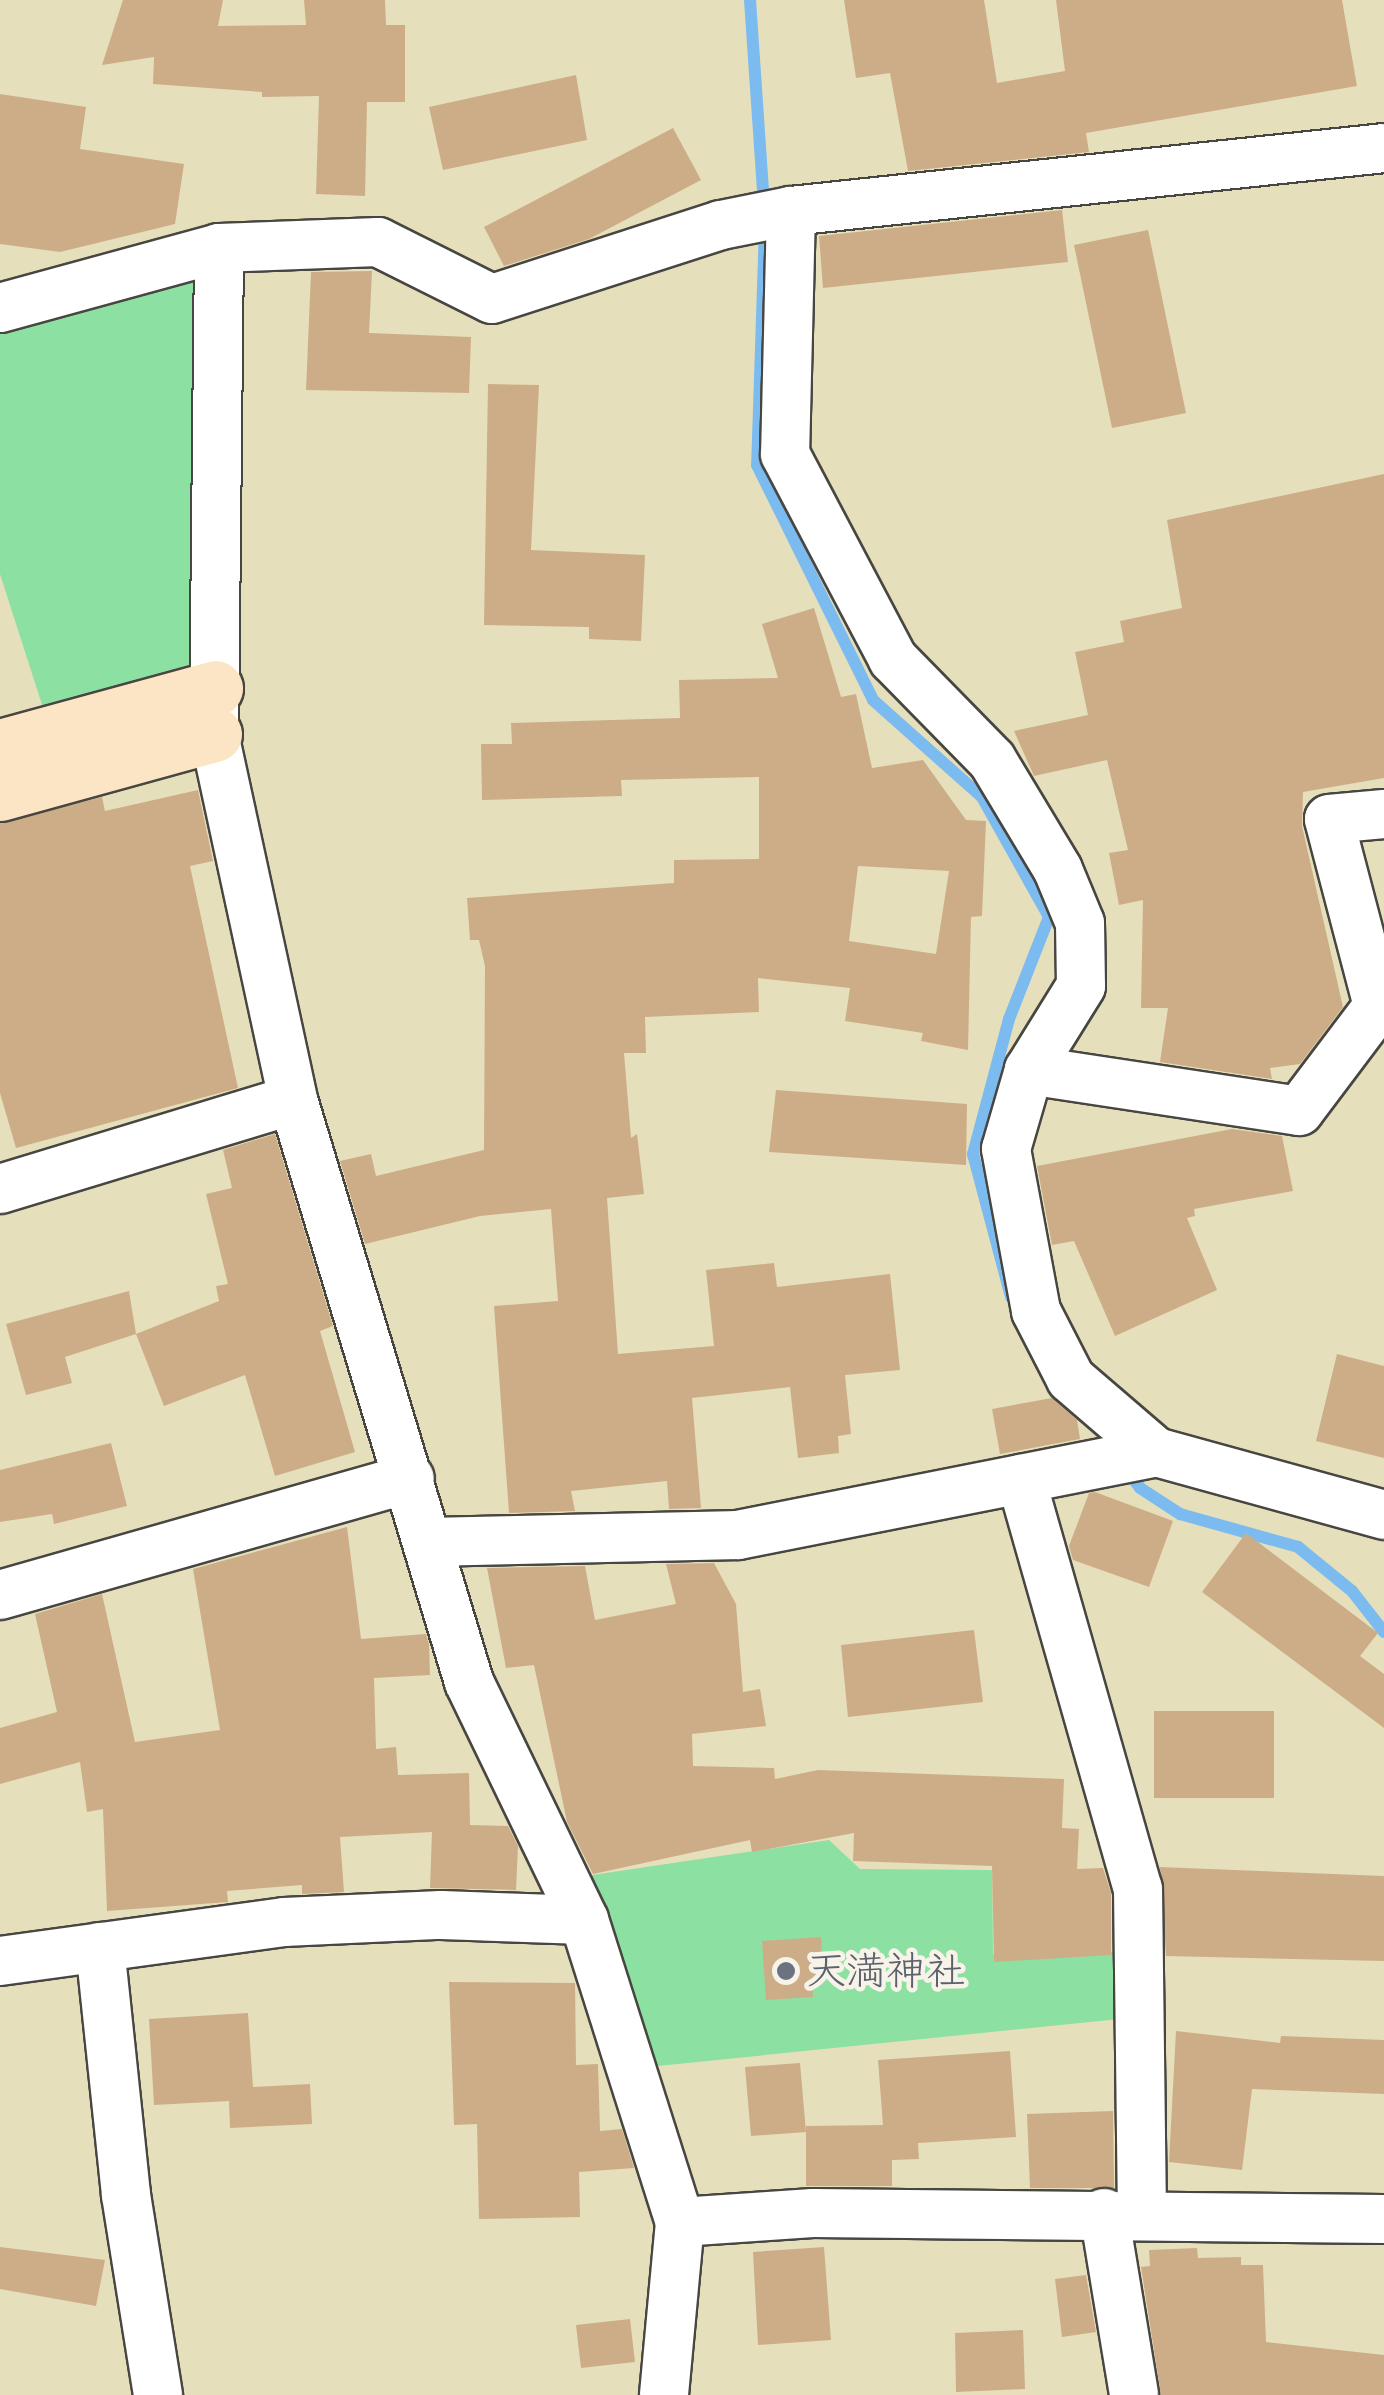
<!DOCTYPE html>
<html>
<head>
<meta charset="utf-8">
<style>
	body { margin:0 }
	#map { position:relative; width:1384px; height:2395px; overflow:hidden; background:#e6dfbb; font-family:Caveat,"Klee One",sans-serif }
	div>[style] { position:absolute }
	.green>* { inset:0; background:#8be0a2 }
	.stream>* { height:12px; margin:-6px; padding:0 6px; transform-origin:6px; border-radius:6px; background:#7cbbf0 }
	.building>* { inset:0; background:#cdad87 }
	.roads { filter:drop-shadow(2px 0 #474641) drop-shadow(-2px 0 #474641) drop-shadow(0 2px #474641) drop-shadow(0 -2px #474641) }
	.street>* { height:48px; margin:-24px; padding:0 24px; transform-origin:24px; border-radius:24px; background:#fff }
	.secondary>* { height:55px; margin:-27.5px; padding:0 27.5px; transform-origin:27.5px; border-radius:27.5px; background:#fce5c4 }
	.dots>* { width:28px; height:28px; translate:-50% -50%; box-sizing:border-box; border:5px solid #f7f3e8; border-radius:50% }
	span { translate:-50% -50%; white-space:nowrap; text-align:center; line-height:1.15; -webkit-text-stroke:9px #f7f3e8; paint-order:stroke }
	.worship-label { font-size:40px; color:#5b616d }
	.left { translate:0 -50%; text-align:left }
</style>
</head>
<body>
<div id="map">
	<div class="green">
		<div style="clip-path:polygon(219px 248px,213px 715px,55px 745px,0 574px,0 309px)"></div>
		<div style="clip-path:polygon(829px 1840px,860px 1869px,992px 1870px,993px 1954px,1139px 1951px,1139px 2017px,628px 2069px,579px 1877px)"></div>
	</div>
	<div class="stream">
		<div style="left:750px;top:0;width:207px;rotate:86.1deg"></div>
		<div style="left:765px;top:227px;width:238px;rotate:91.9deg"></div>
		<div style="left:757px;top:465px;width:262px;rotate:63.7deg"></div>
		<div style="left:873px;top:700px;width:146px;rotate:41.7deg"></div>
		<div style="left:982px;top:797px;width:137px;rotate:60.8deg"></div>
		<div style="left:1049px;top:917px;width:110px;rotate:111.4deg"></div>
		<div style="left:1009px;top:1019px;width:140px;rotate:104.9deg"></div>
		<div style="left:973px;top:1154px;width:148px;rotate:75.1deg"></div>
		<div style="left:1125px;top:1468px;width:25px;rotate:53deg"></div>
		<div style="left:1140px;top:1488px;width:48px;rotate:33deg"></div>
		<div style="left:1180px;top:1514px;width:123px;rotate:15.6deg"></div>
		<div style="left:1298px;top:1547px;width:70px;rotate:39.2deg"></div>
		<div style="left:1352px;top:1591px;width:52px;rotate:52deg"></div>
	</div>
	<div class="building">
		<div style="clip-path:polygon(123px 0,223px 0,218px 26px,306px 25px,304px 0,385px 0,386px 25px,405px 25px,405px 102px,367px 102px,365px 196px,316px 194px,319px 96px,262px 97px,262px 92px,153px 84px,154px 57px,102px 65px)"></div>
		<div style="clip-path:polygon(844px 0,984px 0,997px 83px,1065px 71px,1056px 0,1342px 0,1357px 86px,1086px 133px,1089px 152px,908px 171px,890px 73px,856px 78px)"></div>
		<div style="clip-path:polygon(576px 75px,587px 140px,443px 170px,429px 107px)"></div>
		<div style="clip-path:polygon(0 94px,86px 107px,80px 149px,184px 164px,175px 224px,60px 252px,0 244px)"></div>
		<div style="clip-path:polygon(673px 128px,701px 180px,589px 239px,504px 266px,484px 227px)"></div>
		<div style="clip-path:polygon(1062px 210px,1068px 262px,823px 288px,819px 236px)"></div>
		<div style="clip-path:polygon(1148px 230px,1186px 413px,1112px 428px,1074px 245px)"></div>
		<div style="clip-path:polygon(372px 271px,369px 333px,471px 337px,469px 393px,306px 390px,311px 272px)"></div>
		<div style="clip-path:polygon(488px 384px,539px 385px,531px 550px,645px 555px,641px 641px,589px 639px,589px 627px,484px 625px)"></div>
		<div style="clip-path:polygon(1384px 474px,1384px 778px,1303px 792px,1302px 826px,1343px 1007px,1300px 1064px,1270px 1068px,1272px 1079px,1160px 1062px,1168px 1008px,1141px 1008px,1143px 900px,1119px 905px,1109px 853px,1128px 850px,1107px 760px,1034px 776px,1014px 731px,1088px 715px,1075px 652px,1124px 642px,1120px 621px,1182px 608px,1167px 520px)"></div>
		<div style="clip-path:polygon(evenodd,814px 608px,841px 697px,856px 694px,872px 768px,923px 760px,966px 820px,986px 821px,982px 916px,971px 917px,968px 1050px,921px 1041px,923px 1033px,845px 1021px,850px 988px,758px 978px,759px 1012px,645px 1017px,646px 1053px,624px 1053px,631px 1138px,637px 1134px,644px 1194px,607px 1198px,618px 1354px,714px 1346px,706px 1270px,774px 1263px,777px 1287px,890px 1274px,900px 1370px,845px 1375px,851px 1434px,838px 1436px,839px 1453px,798px 1458px,790px 1387px,692px 1398px,701px 1508px,669px 1509px,667px 1481px,571px 1491px,575px 1511px,509px 1513px,494px 1306px,558px 1301px,551px 1209px,480px 1216px,365px 1244px,340px 1161px,371px 1154px,376px 1176px,484px 1150px,485px 966px,479px 940px,470px 940px,467px 898px,674px 883px,674px 860px,759px 859px,759px 777px,621px 780px,622px 796px,482px 800px,481px 744px,512px 744px,511px 723px,680px 718px,679px 680px,778px 678px,762px 624px,814px 608px,858px 866px,949px 871px,936px 954px,849px 941px,858px 866px)"></div>
		<div style="clip-path:polygon(198px 790px,213px 861px,190px 866px,238px 1088px,16px 1148px,0 1093px,0 823px,102px 797px,105px 811px)"></div>
		<div style="clip-path:polygon(776px 1090px,967px 1104px,966px 1165px,769px 1152px)"></div>
		<div style="clip-path:polygon(1232px 1129px,1282px 1136px,1293px 1191px,1194px 1209px,1195px 1216px,1187px 1218px,1217px 1290px,1115px 1336px,1074px 1241px,1052px 1245px,1037px 1166px)"></div>
		<div style="clip-path:polygon(275px 1134px,333px 1326px,320px 1331px,355px 1452px,275px 1476px,245px 1375px,164px 1406px,136px 1334px,219px 1301px,216px 1286px,228px 1284px,206px 1194px,232px 1188px,223px 1150px)"></div>
		<div style="clip-path:polygon(129px 1291px,136px 1334px,65px 1357px,72px 1383px,26px 1395px,6px 1324px)"></div>
		<div style="clip-path:polygon(1337px 1354px,1384px 1366px,1384px 1458px,1316px 1441px)"></div>
		<div style="clip-path:polygon(1052px 1398px,1077px 1420px,1080px 1439px,1000px 1454px,992px 1409px)"></div>
		<div style="clip-path:polygon(111px 1443px,127px 1506px,54px 1524px,52px 1514px,0 1522px,0 1470px)"></div>
		<div style="clip-path:polygon(1095px 1492px,1173px 1521px,1149px 1587px,1073px 1560px,1069px 1546px,1089px 1493px)"></div>
		<div style="clip-path:polygon(347px 1527px,361px 1639px,426px 1634px,429px 1644px,430px 1675px,374px 1678px,376px 1749px,396px 1747px,398px 1775px,469px 1773px,470px 1825px,508px 1826px,518px 1846px,516px 1890px,430px 1888px,432px 1832px,340px 1837px,344px 1892px,302px 1894px,302px 1885px,227px 1891px,228px 1902px,107px 1911px,103px 1809px,87px 1812px,80px 1762px,0 1784px,0 1728px,57px 1712px,35px 1614px,102px 1594px,135px 1742px,220px 1730px,193px 1569px)"></div>
		<div style="clip-path:polygon(1246px 1533px,1378px 1633px,1360px 1656px,1384px 1674px,1384px 1728px,1202px 1592px)"></div>
		<div style="clip-path:polygon(714px 1563px,736px 1604px,743px 1692px,760px 1689px,766px 1726px,692px 1734px,693px 1766px,774px 1768px,775px 1779px,818px 1770px,1064px 1779px,1062px 1828px,1079px 1829px,1077px 1869px,1103px 1868px,1111px 1893px,1111px 1955px,994px 1962px,992px 1866px,853px 1861px,854px 1833px,752px 1852px,750px 1840px,593px 1874px,567px 1822px,534px 1665px,506px 1668px,487px 1568px,585px 1566px,595px 1620px,676px 1604px,666px 1564px)"></div>
		<div style="clip-path:polygon(974px 1630px,983px 1702px,848px 1717px,841px 1645px)"></div>
		<div style="clip-path:polygon(1154px 1711px,1274px 1711px,1274px 1798px,1154px 1798px)"></div>
		<div style="clip-path:polygon(1160px 1867px,1384px 1876px,1384px 1961px,1166px 1956px)"></div>
		<div style="clip-path:polygon(821px 1937px,823px 1980px,812px 1981px,813px 1997px,766px 2000px,762px 1941px)"></div>
		<div style="clip-path:polygon(449px 1982px,575px 1983px,576px 2065px,598px 2064px,600px 2131px,622px 2129px,634px 2168px,579px 2172px,580px 2217px,479px 2219px,477px 2124px,454px 2125px)"></div>
		<div style="clip-path:polygon(248px 2013px,253px 2087px,310px 2084px,312px 2124px,230px 2128px,229px 2101px,154px 2105px,149px 2019px)"></div>
		<div style="clip-path:polygon(1176px 2031px,1280px 2043px,1281px 2036px,1384px 2040px,1384px 2094px,1252px 2089px,1242px 2170px,1169px 2162px)"></div>
		<div style="clip-path:polygon(1010px 2051px,1016px 2137px,918px 2143px,919px 2159px,892px 2160px,892px 2186px,806px 2186px,806px 2126px,883px 2125px,878px 2060px)"></div>
		<div style="clip-path:polygon(800px 2063px,806px 2132px,751px 2136px,745px 2067px)"></div>
		<div style="clip-path:polygon(1113px 2111px,1114px 2188px,1030px 2188px,1027px 2114px)"></div>
		<div style="clip-path:polygon(0 2247px,105px 2260px,96px 2306px,0 2289px)"></div>
		<div style="clip-path:polygon(824px 2247px,831px 2340px,758px 2345px,753px 2252px)"></div>
		<div style="clip-path:polygon(1197px 2248px,1198px 2258px,1241px 2257px,1241px 2265px,1263px 2265px,1266px 2342px,1384px 2355px,1384px 2395px,1161px 2395px,1141px 2267px,1150px 2266px,1149px 2250px)"></div>
		<div style="clip-path:polygon(1086px 2275px,1096px 2332px,1062px 2337px,1055px 2279px)"></div>
		<div style="clip-path:polygon(630px 2319px,635px 2362px,581px 2368px,576px 2325px)"></div>
		<div style="clip-path:polygon(1023px 2330px,1025px 2389px,956px 2392px,955px 2333px)"></div>
	</div>
	<div class="roads">
		<div class="street">
			<div style="left:791px;top:211px;width:243px;rotate:91.4deg"></div>
			<div style="left:785px;top:454px;width:232px;rotate:62.2deg"></div>
			<div style="left:893px;top:659px;width:141px;rotate:45.6deg"></div>
			<div style="left:992px;top:760px;width:128px;rotate:59deg"></div>
			<div style="left:1058px;top:870px;width:57px;rotate:67.5deg"></div>
			<div style="left:1080px;top:923px;width:63px;rotate:89.1deg"></div>
			<div style="left:1081px;top:986px;width:99px;rotate:121.8deg"></div>
			<div style="left:1029px;top:1070px;width:82px;rotate:106.2deg"></div>
			<div style="left:1006px;top:1149px;width:165px;rotate:79.5deg"></div>
			<div style="left:1036px;top:1311px;width:76px;rotate:62.8deg"></div>
			<div style="left:1071px;top:1379px;width:112px;rotate:40.7deg"></div>
			<div style="left:1156px;top:1452px;width:237px;rotate:15.4deg"></div>
			<div style="left:219px;top:248px;width:486px;rotate:90.6deg"></div>
			<div style="left:214px;top:734px;width:374px;rotate:77.8deg"></div>
			<div style="left:293px;top:1100px;width:608px;rotate:73.17deg"></div>
			<div style="left:469px;top:1682px;width:264px;rotate:64.2deg"></div>
			<div style="left:584px;top:1920px;width:317px;rotate:72.4deg"></div>
			<div style="left:680px;top:2222px;width:174px;rotate:95.3deg"></div>
			<div style="left:0;top:308px;width:227px;rotate:-15.3deg"></div>
			<div style="left:219px;top:248px;width:159px;rotate:-2.2deg"></div>
			<div style="left:378px;top:242px;width:127px;rotate:26.6deg"></div>
			<div style="left:492px;top:299px;width:241px;rotate:-17.9deg"></div>
			<div style="left:721px;top:225px;width:71px;rotate:-11.3deg"></div>
			<div style="left:791px;top:211px;width:596px;rotate:-6.06deg"></div>
			<div style="left:1029px;top:1070px;width:273px;rotate:8.6deg"></div>
			<div style="left:1299px;top:1111px;width:131px;rotate:-53deg"></div>
			<div style="left:1378px;top:1006px;width:193px;rotate:-104.7deg"></div>
			<div style="left:1329px;top:819px;width:55px;rotate:-5.2deg"></div>
			<div style="left:0;top:1189px;width:306px;rotate:-16.9deg"></div>
			<div style="left:1021px;top:1479px;width:426px;rotate:74.1deg"></div>
			<div style="left:1138px;top:1889px;width:324px;rotate:89.3deg"></div>
			<div style="left:430px;top:1542px;width:308px;rotate:-1.3deg"></div>
			<div style="left:738px;top:1535px;width:426px;rotate:-11.2deg"></div>
			<div style="left:0;top:1595px;width:426px;rotate:-15.9deg"></div>
			<div style="left:100px;top:1947px;width:249px;rotate:84deg"></div>
			<div style="left:126px;top:2195px;width:203px;rotate:80.9deg"></div>
			<div style="left:0;top:1961px;width:287px;rotate:-7.8deg"></div>
			<div style="left:284px;top:1922px;width:157px;rotate:-2.6deg"></div>
			<div style="left:441px;top:1915px;width:143px;rotate:2deg"></div>
			<div style="left:1104px;top:2213px;width:184px;rotate:80.6deg"></div>
			<div style="left:680px;top:2222px;width:133px;rotate:-3.9deg"></div>
			<div style="left:813px;top:2213px;width:571px;rotate:0.6deg"></div>
		</div>
		<div class="secondary">
			<div style="left:0;top:747px;width:223px;rotate:-15.3deg"></div>
			<div style="left:0;top:793px;width:222px;rotate:-15.4deg"></div>
		</div>
	</div>
	<div class="dots">
		<div style="left:786px;top:1971px;background:#6b7280"></div>
	</div>
	<div class="worship-label">
		<span class="left" style="left:806px;top:1971px">天満神社</span>
	</div>
</div>
</body>
</html>
